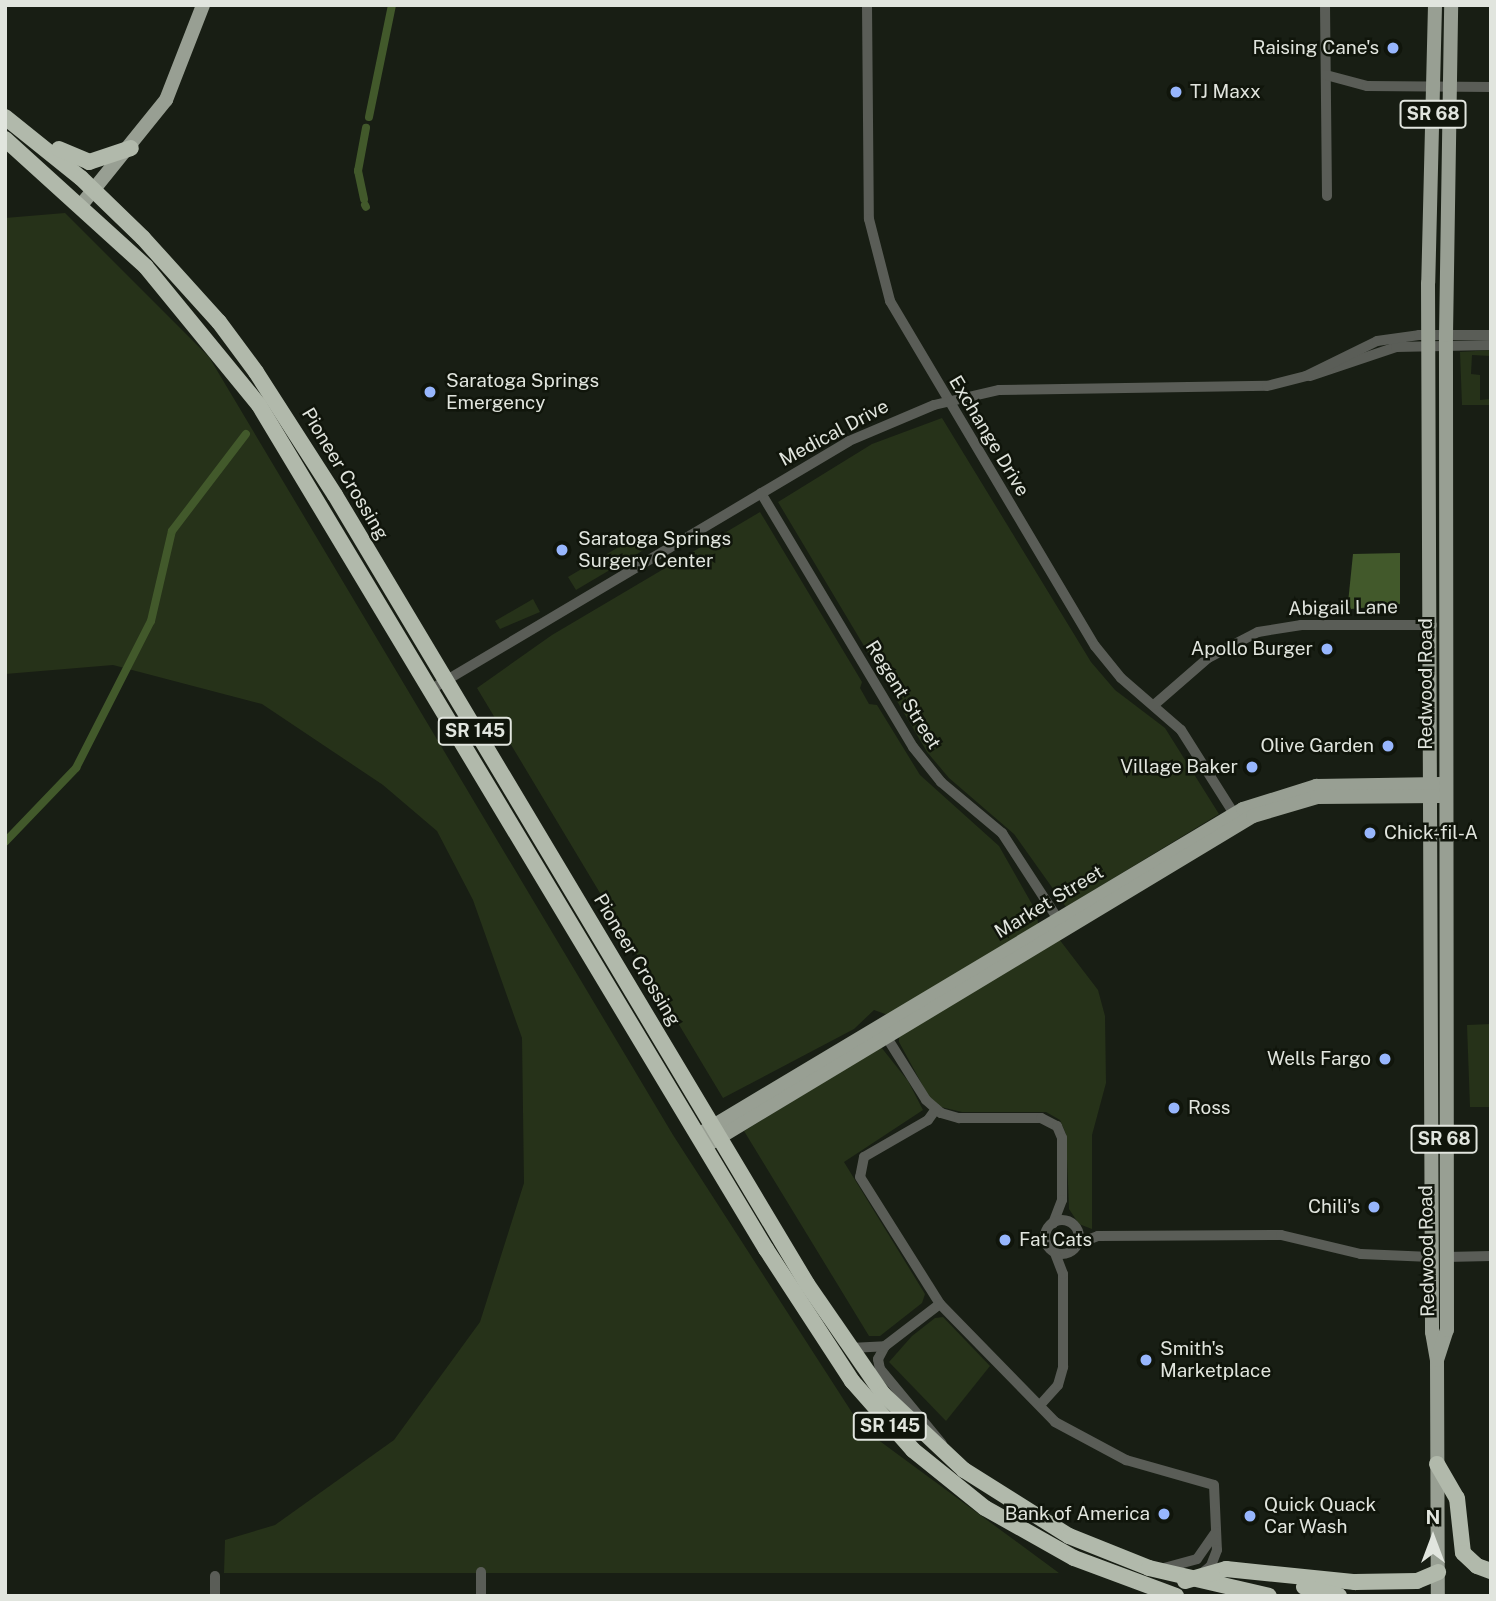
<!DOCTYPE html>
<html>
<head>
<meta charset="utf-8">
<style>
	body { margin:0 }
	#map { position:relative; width:1496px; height:1601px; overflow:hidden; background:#181e14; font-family:"Public Sans",sans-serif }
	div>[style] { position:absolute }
	.green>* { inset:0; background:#263219 }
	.water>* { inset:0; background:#42592b }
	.canal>* { height:8px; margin:-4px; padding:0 4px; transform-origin:4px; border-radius:4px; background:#42592b }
	.minor>* { height:10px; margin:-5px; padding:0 5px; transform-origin:5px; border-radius:5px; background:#5a5d57 }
	.minor>.ring { margin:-5px; padding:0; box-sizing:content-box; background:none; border:10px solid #5a5d57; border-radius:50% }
	.major>* { height:14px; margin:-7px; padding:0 7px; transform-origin:7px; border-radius:7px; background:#989f93 }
	.highway>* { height:16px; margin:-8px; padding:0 8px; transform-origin:8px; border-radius:8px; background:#b1b9ab }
	.dots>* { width:19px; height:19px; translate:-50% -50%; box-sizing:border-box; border:4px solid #10150b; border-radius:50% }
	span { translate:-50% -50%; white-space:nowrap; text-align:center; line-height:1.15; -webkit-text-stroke:5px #10150b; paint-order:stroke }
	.shield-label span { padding:2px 5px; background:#10150b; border:2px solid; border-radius:5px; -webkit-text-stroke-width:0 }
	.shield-label { font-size:18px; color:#e1e5de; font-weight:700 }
	.poi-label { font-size:19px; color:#e1e5de }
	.right { translate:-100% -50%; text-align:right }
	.left { translate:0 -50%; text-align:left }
	.street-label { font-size:19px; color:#e1e5de }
	.frame { position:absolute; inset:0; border:7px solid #e1e5de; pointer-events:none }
	.north { position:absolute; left:1398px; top:1503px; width:70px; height:70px; -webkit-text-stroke:5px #10150b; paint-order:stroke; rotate:0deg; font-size:19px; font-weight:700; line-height:28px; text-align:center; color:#e1e5de }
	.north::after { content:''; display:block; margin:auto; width:24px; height:32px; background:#e1e5de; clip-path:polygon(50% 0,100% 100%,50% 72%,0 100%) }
</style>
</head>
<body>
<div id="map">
	<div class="green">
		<div style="clip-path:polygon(65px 213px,209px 357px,673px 1135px,862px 1428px,1059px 1573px,224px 1573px,225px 1540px,275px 1525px,394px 1440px,480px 1322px,524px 1183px,522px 1038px,473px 900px,437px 831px,383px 785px,262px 704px,113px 665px,5px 674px,5px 218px)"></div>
		<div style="clip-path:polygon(1491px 350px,1491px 356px,1472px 355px,1471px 374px,1480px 375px,1480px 400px,1491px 399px,1491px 405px,1462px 405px,1460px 352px)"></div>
		<div style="clip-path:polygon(942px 418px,1091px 662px,1115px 690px,1165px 728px,1219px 814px,1066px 907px,1014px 834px,949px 778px,927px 752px,894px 696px,895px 688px,886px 672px,879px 671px,778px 502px,872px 444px)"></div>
		<div style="clip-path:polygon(760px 512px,862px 682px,860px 688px,869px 704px,877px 705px,920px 775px,999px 846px,1037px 913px,1038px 924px,888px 1015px,874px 1010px,854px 1029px,723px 1098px,477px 688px,552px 635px)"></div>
		<div style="clip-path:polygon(639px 535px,647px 548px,576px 590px,568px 577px)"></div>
		<div style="clip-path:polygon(533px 599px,540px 612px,500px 629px,495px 621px)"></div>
		<div style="clip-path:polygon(1059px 939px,1098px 990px,1105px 1016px,1106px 1083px,1092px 1135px,1092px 1229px,1079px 1224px,1069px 1209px,1066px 1134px,1060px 1120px,1046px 1112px,962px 1112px,941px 1107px,929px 1097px,899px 1042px,899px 1036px)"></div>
		<div style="clip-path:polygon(1491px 1024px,1491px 1107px,1470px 1107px,1467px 1025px)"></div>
		<div style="clip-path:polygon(881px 1047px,908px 1081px,923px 1110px,844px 1162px,925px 1294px,922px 1303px,880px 1336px,869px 1336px,744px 1131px)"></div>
		<div style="clip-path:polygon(943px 1317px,990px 1366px,946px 1421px,889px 1362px,912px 1336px,935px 1318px)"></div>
	</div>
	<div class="water">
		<div style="clip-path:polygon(1400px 553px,1400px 604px,1351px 609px,1348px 603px,1353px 554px)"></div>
	</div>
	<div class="canal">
		<div style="left:369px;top:117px;width:114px;rotate:-78.4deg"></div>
		<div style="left:364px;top:199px;width:29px;rotate:-102deg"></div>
		<div style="left:358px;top:171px;width:44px;rotate:-79.5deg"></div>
		<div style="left:365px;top:205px;width:2px;rotate:63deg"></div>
		<div style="left:5px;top:842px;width:103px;rotate:-46.2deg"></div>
		<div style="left:76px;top:768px;width:165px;rotate:-63deg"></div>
		<div style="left:151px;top:621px;width:92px;rotate:-76.9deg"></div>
		<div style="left:172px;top:531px;width:122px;rotate:-52.7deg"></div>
	</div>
	<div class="minor">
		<div style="left:867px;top:5px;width:214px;rotate:89.5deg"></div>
		<div style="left:869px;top:219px;width:85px;rotate:75.6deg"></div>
		<div style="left:890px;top:301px;width:401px;rotate:59.3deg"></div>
		<div style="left:1095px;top:646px;width:41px;rotate:50.9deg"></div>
		<div style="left:1121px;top:678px;width:79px;rotate:40.9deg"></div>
		<div style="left:1181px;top:730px;width:107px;rotate:57.7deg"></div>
		<div style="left:1325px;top:5px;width:191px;rotate:89.4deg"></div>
		<div style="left:1326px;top:75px;width:42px;rotate:15deg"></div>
		<div style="left:1367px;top:86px;width:124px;rotate:0.5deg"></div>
		<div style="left:1310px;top:376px;width:91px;rotate:-18.6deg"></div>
		<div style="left:1396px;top:347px;width:95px;rotate:-1.2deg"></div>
		<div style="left:761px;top:493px;width:296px;rotate:59.1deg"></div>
		<div style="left:913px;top:747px;width:45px;rotate:51.3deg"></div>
		<div style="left:941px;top:782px;width:80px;rotate:39.9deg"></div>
		<div style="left:1002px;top:833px;width:108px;rotate:57deg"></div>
		<div style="left:430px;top:690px;width:487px;rotate:-30.7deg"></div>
		<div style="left:849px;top:441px;width:92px;rotate:-23deg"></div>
		<div style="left:934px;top:405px;width:67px;rotate:-13deg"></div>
		<div style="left:999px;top:390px;width:268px;rotate:-0.9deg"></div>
		<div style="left:1267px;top:386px;width:40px;rotate:-14.4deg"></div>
		<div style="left:1306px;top:376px;width:79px;rotate:-26.2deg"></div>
		<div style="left:1377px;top:341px;width:42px;rotate:-8.1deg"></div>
		<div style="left:1419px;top:335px;width:72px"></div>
		<div style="left:1154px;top:705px;width:72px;rotate:-41deg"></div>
		<div style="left:1208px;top:658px;width:56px;rotate:-27.5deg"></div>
		<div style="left:1258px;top:632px;width:44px;rotate:-9.2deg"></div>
		<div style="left:1301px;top:625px;width:131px"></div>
		<div style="left:884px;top:1033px;width:79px;rotate:57.9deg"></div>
		<div style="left:926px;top:1100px;width:20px;rotate:41deg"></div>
		<div style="left:941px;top:1113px;width:19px;rotate:16deg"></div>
		<div style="left:959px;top:1118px;width:82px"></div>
		<div style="left:1041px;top:1118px;width:18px;rotate:27deg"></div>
		<div style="left:1057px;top:1126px;width:13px;rotate:67deg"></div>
		<div style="left:1062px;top:1138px;width:62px;rotate:90deg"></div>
		<div style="left:1062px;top:1200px;width:25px;rotate:111deg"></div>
		<div style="left:936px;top:1109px;width:14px;rotate:126deg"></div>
		<div style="left:928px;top:1120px;width:74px;rotate:150deg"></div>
		<div style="left:864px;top:1157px;width:20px;rotate:101deg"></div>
		<div style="left:860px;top:1177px;width:150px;rotate:57.8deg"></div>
		<div style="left:940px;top:1304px;width:165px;rotate:45.7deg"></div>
		<div style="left:1055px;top:1422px;width:81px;rotate:28.2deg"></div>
		<div style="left:1126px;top:1460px;width:91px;rotate:15.9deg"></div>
		<div style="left:1214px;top:1485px;width:65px;rotate:87.4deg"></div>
		<div style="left:1217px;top:1550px;width:17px;rotate:111deg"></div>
		<div style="left:1211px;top:1566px;width:13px;rotate:141deg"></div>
		<div class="ring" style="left:1045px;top:1220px;width:24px;height:24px"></div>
		<div style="left:1077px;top:1244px;width:22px;rotate:-21deg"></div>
		<div style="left:1098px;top:1236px;width:183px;rotate:-0.3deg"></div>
		<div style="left:1281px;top:1235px;width:82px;rotate:13.4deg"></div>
		<div style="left:1361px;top:1254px;width:70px;rotate:2.5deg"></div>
		<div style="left:1446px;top:1257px;width:45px;rotate:-1.3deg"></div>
		<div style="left:885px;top:1346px;width:15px;rotate:118deg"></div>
		<div style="left:878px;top:1359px;width:10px;rotate:79deg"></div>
		<div style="left:880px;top:1369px;width:97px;rotate:50.4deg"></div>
		<div style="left:850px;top:1348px;width:35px;rotate:-3deg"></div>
		<div style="left:885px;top:1346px;width:69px;rotate:-37.4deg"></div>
		<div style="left:1041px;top:1404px;width:25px;rotate:-48deg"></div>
		<div style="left:1058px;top:1385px;width:19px;rotate:-74deg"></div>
		<div style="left:1063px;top:1367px;width:93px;rotate:-90deg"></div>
		<div style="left:1063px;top:1274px;width:25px;rotate:-111deg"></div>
		<div style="left:1164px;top:1568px;width:34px;rotate:-15deg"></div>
		<div style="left:1197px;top:1559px;width:33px;rotate:-55deg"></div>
		<div style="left:481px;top:1572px;width:24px;rotate:90deg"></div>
		<div style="left:215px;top:1576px;width:20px;rotate:90deg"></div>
	</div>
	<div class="major">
		<div style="left:1435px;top:5px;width:278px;rotate:91.4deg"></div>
		<div style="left:1428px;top:283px;width:1049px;rotate:89.78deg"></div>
		<div style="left:1432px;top:1332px;width:28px;rotate:80deg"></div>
		<div style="left:1437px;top:1360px;width:236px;rotate:89.8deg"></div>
		<div style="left:82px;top:204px;width:134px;rotate:-51.1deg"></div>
		<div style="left:166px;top:100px;width:102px;rotate:-68.7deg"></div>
		<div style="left:698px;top:1135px;width:635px;rotate:-30.89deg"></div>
		<div style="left:1243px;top:809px;width:77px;rotate:-17.5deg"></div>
		<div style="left:1316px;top:786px;width:124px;rotate:-0.9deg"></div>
		<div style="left:712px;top:1142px;width:632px;rotate:-31.07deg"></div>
		<div style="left:1253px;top:816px;width:67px;rotate:-16.5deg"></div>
		<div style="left:1317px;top:797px;width:124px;rotate:-0.5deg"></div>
		<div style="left:1437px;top:1360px;width:32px;rotate:-72deg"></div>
		<div style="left:1447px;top:1330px;width:995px;rotate:-90.06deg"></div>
		<div style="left:1446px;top:335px;width:330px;rotate:-89.1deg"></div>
	</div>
	<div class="highway">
		<div style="left:5px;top:117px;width:97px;rotate:38.8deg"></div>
		<div style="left:81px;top:178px;width:86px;rotate:44.1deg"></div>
		<div style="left:143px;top:238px;width:113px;rotate:47.9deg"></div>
		<div style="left:219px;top:322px;width:62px;rotate:53.5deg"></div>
		<div style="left:256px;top:372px;width:146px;rotate:57.3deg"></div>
		<div style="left:335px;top:495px;width:919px;rotate:59.11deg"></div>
		<div style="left:807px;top:1284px;width:134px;rotate:55.4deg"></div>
		<div style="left:883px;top:1394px;width:111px;rotate:43.2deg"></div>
		<div style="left:964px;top:1470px;width:124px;rotate:32.2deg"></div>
		<div style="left:1069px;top:1536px;width:86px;rotate:21.8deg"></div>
		<div style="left:1149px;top:1568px;width:123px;rotate:13.1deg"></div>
		<div style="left:5px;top:139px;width:190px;rotate:42.2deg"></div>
		<div style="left:146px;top:267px;width:178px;rotate:50.7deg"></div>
		<div style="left:259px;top:405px;width:985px;rotate:59.01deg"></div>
		<div style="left:766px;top:1249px;width:158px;rotate:56.9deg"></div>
		<div style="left:852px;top:1381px;width:92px;rotate:48.5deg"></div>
		<div style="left:913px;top:1450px;width:92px;rotate:38.9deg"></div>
		<div style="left:985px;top:1508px;width:102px;rotate:29.3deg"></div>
		<div style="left:1074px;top:1558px;width:109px;rotate:20.4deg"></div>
		<div style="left:59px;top:149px;width:33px;rotate:23deg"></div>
		<div style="left:89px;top:162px;width:44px;rotate:-18.4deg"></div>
		<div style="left:1437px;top:1464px;width:39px;rotate:60deg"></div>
		<div style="left:1457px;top:1498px;width:55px;rotate:83.8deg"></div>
		<div style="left:1463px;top:1553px;width:19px;rotate:43deg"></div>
		<div style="left:1477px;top:1566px;width:15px;rotate:20deg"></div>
		<div style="left:1185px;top:1581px;width:43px;rotate:-16.3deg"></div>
		<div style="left:1226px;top:1569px;width:130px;rotate:5.8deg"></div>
		<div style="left:1355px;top:1582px;width:62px;rotate:-0.9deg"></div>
		<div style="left:1417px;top:1581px;width:23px;rotate:-23deg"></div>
		<div style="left:1304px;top:1587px;width:36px;rotate:14deg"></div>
	</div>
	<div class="dots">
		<div style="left:1393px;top:48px;background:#97b6fd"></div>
		<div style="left:1176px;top:92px;background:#97b6fd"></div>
		<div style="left:430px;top:392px;background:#97b6fd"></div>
		<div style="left:562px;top:550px;background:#97b6fd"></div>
		<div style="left:1327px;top:649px;background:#97b6fd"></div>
		<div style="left:1388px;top:746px;background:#97b6fd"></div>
		<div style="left:1252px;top:767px;background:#97b6fd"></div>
		<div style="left:1370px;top:833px;background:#97b6fd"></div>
		<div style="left:1385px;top:1059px;background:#97b6fd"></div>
		<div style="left:1174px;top:1108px;background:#97b6fd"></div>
		<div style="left:1374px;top:1207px;background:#97b6fd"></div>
		<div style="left:1005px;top:1240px;background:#97b6fd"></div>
		<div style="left:1146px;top:1360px;background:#97b6fd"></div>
		<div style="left:1164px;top:1514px;background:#97b6fd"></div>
		<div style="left:1250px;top:1516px;background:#97b6fd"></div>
	</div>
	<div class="shield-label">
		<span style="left:1433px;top:114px">SR 68</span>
		<span style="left:475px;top:731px">SR 145</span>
		<span style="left:1444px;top:1139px">SR 68</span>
		<span style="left:890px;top:1426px">SR 145</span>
	</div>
	<div class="poi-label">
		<span class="right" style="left:1379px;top:48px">Raising Cane's</span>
		<span class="left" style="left:1190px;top:92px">TJ Maxx</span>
		<span class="left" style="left:446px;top:392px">Saratoga Springs<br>Emergency</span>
		<span class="left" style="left:578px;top:550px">Saratoga Springs<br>Surgery Center</span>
		<span class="right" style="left:1313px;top:649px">Apollo Burger</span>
		<span class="right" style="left:1374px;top:746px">Olive Garden</span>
		<span class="right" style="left:1238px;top:767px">Village Baker</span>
		<span class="left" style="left:1384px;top:833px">Chick-fil-A</span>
		<span class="right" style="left:1371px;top:1059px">Wells Fargo</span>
		<span class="left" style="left:1188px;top:1108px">Ross</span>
		<span class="right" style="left:1360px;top:1207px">Chili's</span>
		<span class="left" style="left:1019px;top:1240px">Fat Cats</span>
		<span class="left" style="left:1160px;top:1360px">Smith's<br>Marketplace</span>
		<span class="left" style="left:1264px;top:1516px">Quick Quack<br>Car Wash</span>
		<span class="right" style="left:1150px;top:1514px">Bank of America</span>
	</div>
	<div class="street-label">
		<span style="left:834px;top:433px;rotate:-28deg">Medical Drive</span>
		<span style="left:989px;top:436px;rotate:59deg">Exchange Drive</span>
		<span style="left:345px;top:474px;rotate:59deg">Pioneer Crossing</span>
		<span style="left:1343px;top:608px;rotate:-1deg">Abigail Lane</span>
		<span style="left:1426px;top:684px;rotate:-90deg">Redwood Road</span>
		<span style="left:903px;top:695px;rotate:58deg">Regent Street</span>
		<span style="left:1049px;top:902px;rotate:-31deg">Market Street</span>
		<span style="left:637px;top:960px;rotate:59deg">Pioneer Crossing</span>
		<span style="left:1427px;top:1251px;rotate:-91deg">Redwood Road</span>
	</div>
	<div class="frame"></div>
	<div class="north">N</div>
</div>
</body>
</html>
